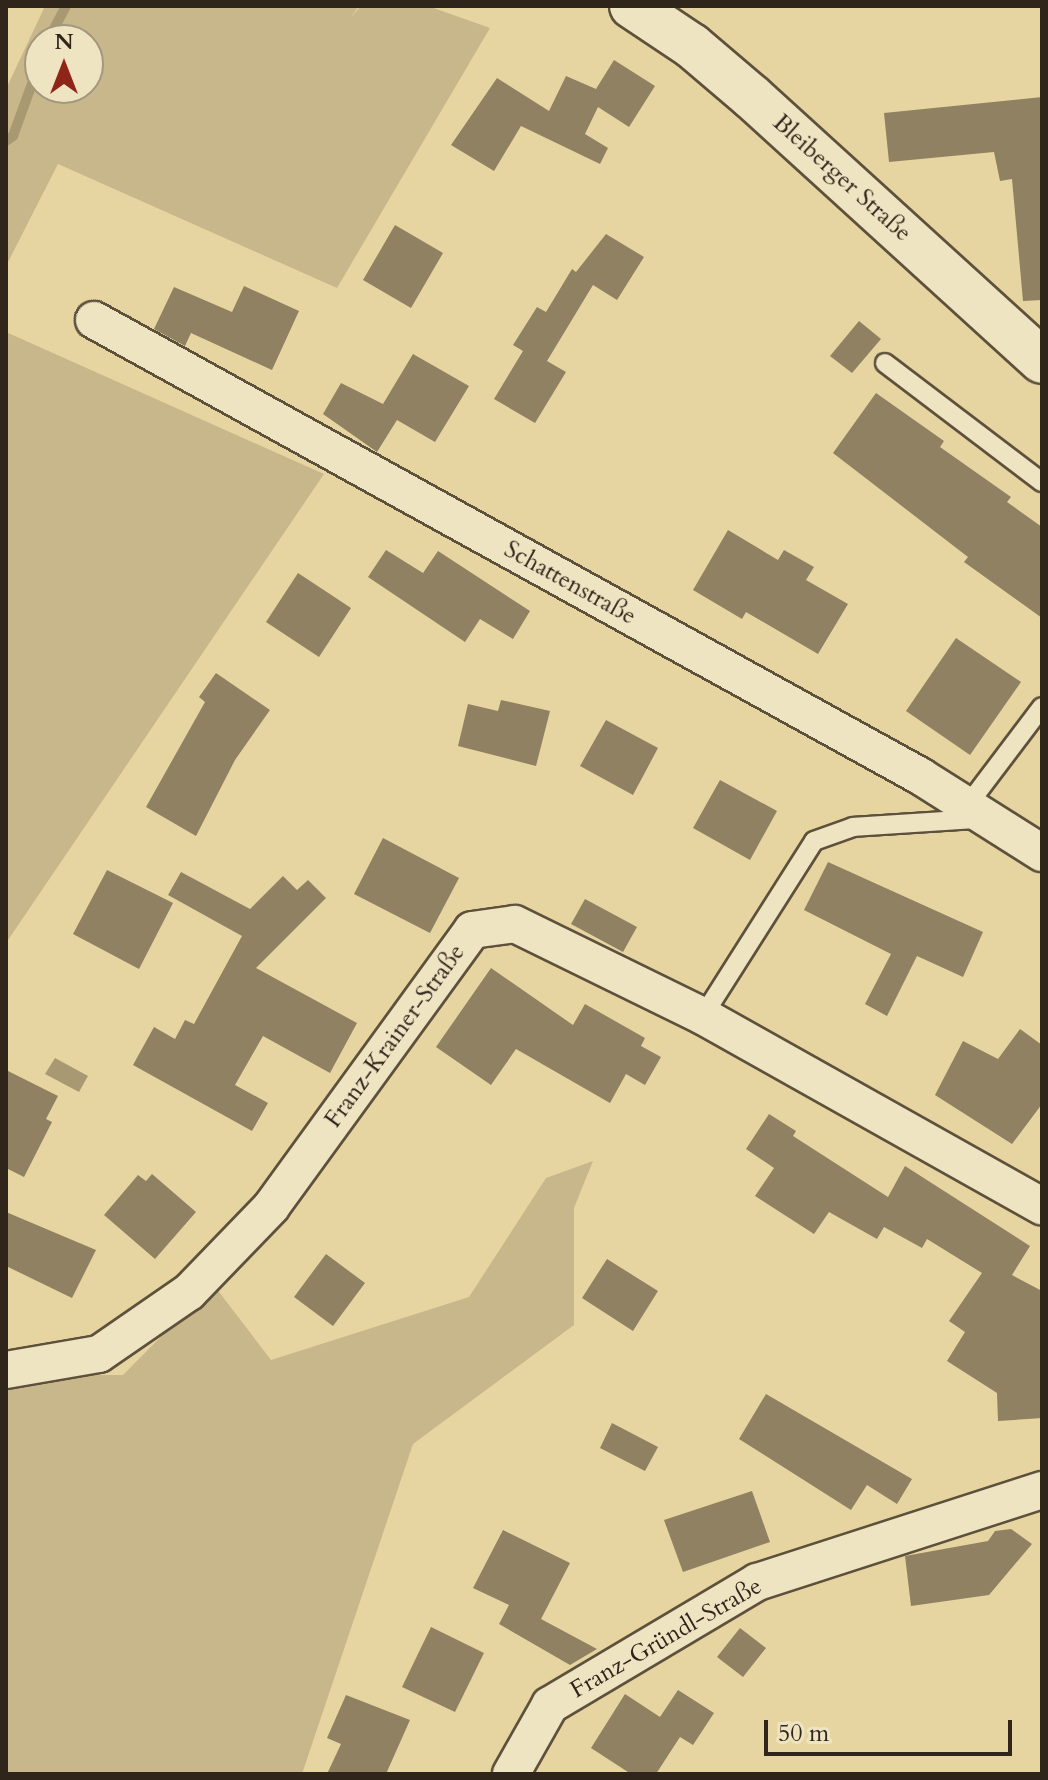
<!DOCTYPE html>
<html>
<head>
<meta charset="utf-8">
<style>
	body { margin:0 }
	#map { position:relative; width:1048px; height:1780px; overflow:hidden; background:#e7d5a1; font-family:Cardo,serif }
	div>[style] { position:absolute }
	.green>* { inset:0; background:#c8b78a }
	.water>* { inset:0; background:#a99973 }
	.stream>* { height:10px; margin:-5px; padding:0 5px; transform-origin:5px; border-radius:5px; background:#a99973 }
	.building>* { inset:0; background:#8f8161 }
	.roads { filter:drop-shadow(2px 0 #5e513c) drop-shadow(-2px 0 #5e513c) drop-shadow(0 2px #5e513c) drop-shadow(0 -2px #5e513c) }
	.lane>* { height:18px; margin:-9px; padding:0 9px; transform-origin:9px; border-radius:9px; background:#efe4c2 }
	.street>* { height:36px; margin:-18px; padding:0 18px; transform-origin:18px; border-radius:18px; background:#efe4c2 }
	.secondary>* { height:44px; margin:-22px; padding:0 22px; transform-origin:22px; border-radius:22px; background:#efe4c2 }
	span { translate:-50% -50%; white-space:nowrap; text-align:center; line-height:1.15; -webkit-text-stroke:6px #efe4c2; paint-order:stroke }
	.street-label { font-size:24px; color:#30251b }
	.frame { position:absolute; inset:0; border:8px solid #30251b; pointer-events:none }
	.north { position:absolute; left:24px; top:24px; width:80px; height:80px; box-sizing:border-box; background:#efe4c2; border:2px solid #a3987f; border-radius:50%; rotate:0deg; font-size:22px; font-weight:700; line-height:32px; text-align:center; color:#30251b }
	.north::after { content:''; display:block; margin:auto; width:28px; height:36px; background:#8f2418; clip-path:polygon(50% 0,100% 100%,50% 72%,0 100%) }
	.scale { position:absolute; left:764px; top:1720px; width:248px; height:36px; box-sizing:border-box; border:4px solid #30251b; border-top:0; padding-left:10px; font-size:24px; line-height:28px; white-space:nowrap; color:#30251b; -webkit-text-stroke:6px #efe4c2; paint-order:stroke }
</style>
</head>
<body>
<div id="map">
	<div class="green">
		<div style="clip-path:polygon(evenodd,45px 6px,359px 6px,351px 17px,361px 6px,428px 6px,490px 28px,337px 288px,58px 164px,6px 266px,6px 89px,45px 6px,88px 40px,88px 88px,40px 88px,40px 40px,88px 40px)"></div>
		<div style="clip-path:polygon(6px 332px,324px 474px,6px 943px)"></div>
		<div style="clip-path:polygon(593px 1161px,574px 1208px,574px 1325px,413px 1444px,302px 1774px,6px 1774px,6px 1369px,15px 1375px,123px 1375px,213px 1284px,271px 1360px,469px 1297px,546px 1178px)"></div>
	</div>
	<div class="water">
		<div style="clip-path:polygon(55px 1058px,88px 1076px,79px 1092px,45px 1074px)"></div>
	</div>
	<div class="stream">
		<div style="left:48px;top:40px;width:38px;rotate:-62deg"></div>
		<div style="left:6px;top:141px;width:9px;rotate:-36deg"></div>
		<div style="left:13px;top:136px;width:79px;rotate:-70deg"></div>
	</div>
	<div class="building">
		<div style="clip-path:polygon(614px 60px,655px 86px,629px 127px,598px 107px,585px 134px,608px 148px,600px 164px,521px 126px,494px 171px,451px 145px,497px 78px,549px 111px,566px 76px,596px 89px)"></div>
		<div style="clip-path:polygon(1042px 97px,1042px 300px,1023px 301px,1012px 179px,1000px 181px,994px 152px,889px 162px,884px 113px)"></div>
		<div style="clip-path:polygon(395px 225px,443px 253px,411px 308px,363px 280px)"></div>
		<div style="clip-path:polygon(606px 234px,644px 257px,617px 300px,593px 285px,547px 361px,566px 372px,535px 423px,494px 399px,523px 351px,513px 345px,537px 307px,546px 312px,572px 269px,576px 272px)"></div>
		<div style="clip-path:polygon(244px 286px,299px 311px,272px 370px,191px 333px,185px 346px,154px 329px,174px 287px,232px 312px)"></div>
		<div style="clip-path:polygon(859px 321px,881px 339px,852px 373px,830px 356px)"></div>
		<div style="clip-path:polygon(413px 354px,469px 386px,435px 442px,397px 420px,377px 452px,323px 414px,341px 383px,383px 404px)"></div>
		<div style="clip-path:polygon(876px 393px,944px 441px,940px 447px,1011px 497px,1007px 502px,1042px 527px,1042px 618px,964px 562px,968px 557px,833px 453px)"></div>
		<div style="clip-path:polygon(728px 530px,778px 560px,784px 550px,814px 567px,806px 580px,848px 604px,818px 654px,746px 612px,742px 619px,693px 590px)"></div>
		<div style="clip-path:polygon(386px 550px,423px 573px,438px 551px,530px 611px,513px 639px,480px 619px,465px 642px,368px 577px)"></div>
		<div style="clip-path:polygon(298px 573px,351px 608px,319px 657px,266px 622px)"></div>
		<div style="clip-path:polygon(956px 638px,1021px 682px,970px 755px,906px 711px)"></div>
		<div style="clip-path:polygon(216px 673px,270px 710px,235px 760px,196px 836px,146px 807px,205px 702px,199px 697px)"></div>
		<div style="clip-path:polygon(501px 700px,550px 711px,536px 766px,458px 746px,468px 704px,498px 711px)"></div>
		<div style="clip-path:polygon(606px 720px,658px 748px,633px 795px,580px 766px)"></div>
		<div style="clip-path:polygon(720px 780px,777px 811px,750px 860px,693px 828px)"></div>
		<div style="clip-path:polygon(383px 838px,459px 878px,430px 933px,354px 894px)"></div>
		<div style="clip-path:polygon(828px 862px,983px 932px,963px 977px,917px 956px,887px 1016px,865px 1004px,891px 954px,804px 910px)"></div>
		<div style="clip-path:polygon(107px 870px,173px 903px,139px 969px,73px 934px)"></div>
		<div style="clip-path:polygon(181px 872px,250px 909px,283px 876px,297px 890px,308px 880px,326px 898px,256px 968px,357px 1023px,330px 1073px,263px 1036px,235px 1085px,268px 1103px,252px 1131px,133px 1065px,154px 1027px,175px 1039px,185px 1020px,194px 1024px,242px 936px,168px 895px)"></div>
		<div style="clip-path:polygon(585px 899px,637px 927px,623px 952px,571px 924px)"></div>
		<div style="clip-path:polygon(491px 968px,573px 1025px,585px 1004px,645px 1038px,641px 1046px,661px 1057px,645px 1085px,626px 1074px,610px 1103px,516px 1049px,491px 1085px,436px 1047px)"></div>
		<div style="clip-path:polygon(1020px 1029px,1042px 1045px,1042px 1104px,1012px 1144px,935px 1095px,963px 1041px,998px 1059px)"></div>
		<div style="clip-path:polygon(6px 1070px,58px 1096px,46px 1119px,52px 1122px,24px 1177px,6px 1168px)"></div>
		<div style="clip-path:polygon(769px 1114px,796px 1131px,793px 1136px,888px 1197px,905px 1166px,1030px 1246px,1012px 1275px,1042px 1291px,1042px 1418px,998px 1421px,997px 1393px,947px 1361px,965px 1332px,949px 1321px,982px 1273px,927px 1239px,922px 1248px,884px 1227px,877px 1239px,829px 1212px,814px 1234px,755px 1196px,774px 1168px,746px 1149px)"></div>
		<div style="clip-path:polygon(152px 1174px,196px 1212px,155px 1259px,104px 1215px,138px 1175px,146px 1181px)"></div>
		<div style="clip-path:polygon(6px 1212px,96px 1250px,72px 1298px,6px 1266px)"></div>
		<div style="clip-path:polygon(326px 1254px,365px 1283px,333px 1326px,294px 1297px)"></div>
		<div style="clip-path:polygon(607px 1259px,658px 1291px,633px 1331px,582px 1298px)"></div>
		<div style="clip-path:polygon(766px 1394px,912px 1479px,897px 1504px,867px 1485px,851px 1510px,739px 1439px)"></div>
		<div style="clip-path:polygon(612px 1423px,658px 1447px,645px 1471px,600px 1448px)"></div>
		<div style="clip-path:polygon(752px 1491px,770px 1542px,683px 1572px,664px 1520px)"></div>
		<div style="clip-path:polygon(1011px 1529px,1032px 1544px,989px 1595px,911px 1606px,905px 1556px,988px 1541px,995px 1531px)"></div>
		<div style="clip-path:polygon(503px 1530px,570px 1563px,541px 1619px,597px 1649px,570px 1665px,499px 1624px,509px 1605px,473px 1588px)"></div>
		<div style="clip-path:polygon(431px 1627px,484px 1653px,455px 1712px,402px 1687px)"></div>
		<div style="clip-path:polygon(740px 1628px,766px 1648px,743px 1677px,717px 1657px)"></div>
		<div style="clip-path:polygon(678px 1690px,714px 1713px,693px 1745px,680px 1737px,656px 1774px,631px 1774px,591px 1748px,625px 1694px,660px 1717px)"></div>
		<div style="clip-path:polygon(346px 1695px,410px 1720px,386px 1774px,327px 1774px,341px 1744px,327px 1738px)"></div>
	</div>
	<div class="roads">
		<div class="lane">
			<div style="left:885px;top:363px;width:197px;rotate:37.2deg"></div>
			<div style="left:967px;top:806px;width:124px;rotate:-52.9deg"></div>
			<div style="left:703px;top:1016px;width:207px;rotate:-57.6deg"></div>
			<div style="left:814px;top:841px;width:41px;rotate:-19.7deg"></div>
			<div style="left:853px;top:827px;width:125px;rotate:-3.7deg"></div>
		</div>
		<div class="street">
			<div style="left:94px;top:320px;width:944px;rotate:28.9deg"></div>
			<div style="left:920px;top:776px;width:144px;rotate:32.3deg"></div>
			<div style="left:6px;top:1370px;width:94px;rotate:-9.8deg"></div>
			<div style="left:99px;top:1354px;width:109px;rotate:-34.6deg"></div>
			<div style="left:189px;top:1292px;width:118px;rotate:-46deg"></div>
			<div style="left:271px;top:1207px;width:342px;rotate:-54deg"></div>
			<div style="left:472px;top:930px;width:43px;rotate:-7.9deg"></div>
			<div style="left:515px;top:924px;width:209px;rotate:26.1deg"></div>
			<div style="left:703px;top:1016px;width:389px;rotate:29.3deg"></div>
			<div style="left:511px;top:1774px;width:79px;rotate:-60.5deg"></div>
			<div style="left:550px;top:1705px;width:241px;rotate:-30.7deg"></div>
			<div style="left:757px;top:1582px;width:299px;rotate:-17.9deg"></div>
		</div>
		<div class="secondary">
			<div style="left:632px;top:6px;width:72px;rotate:33.7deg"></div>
			<div style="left:692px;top:46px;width:79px;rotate:40.4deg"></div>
			<div style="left:752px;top:97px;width:392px;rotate:42.3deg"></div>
		</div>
	</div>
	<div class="street-label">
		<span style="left:842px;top:178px;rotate:42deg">Bleiberger Straße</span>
		<span style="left:570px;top:583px;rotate:29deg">Schattenstraße</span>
		<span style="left:395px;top:1036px;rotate:-54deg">Franz-Krainer-Straße</span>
		<span style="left:666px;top:1638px;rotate:-30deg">Franz-Gründl-Straße</span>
	</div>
	<div class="frame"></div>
	<div class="north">N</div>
	<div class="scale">50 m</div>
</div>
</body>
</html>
